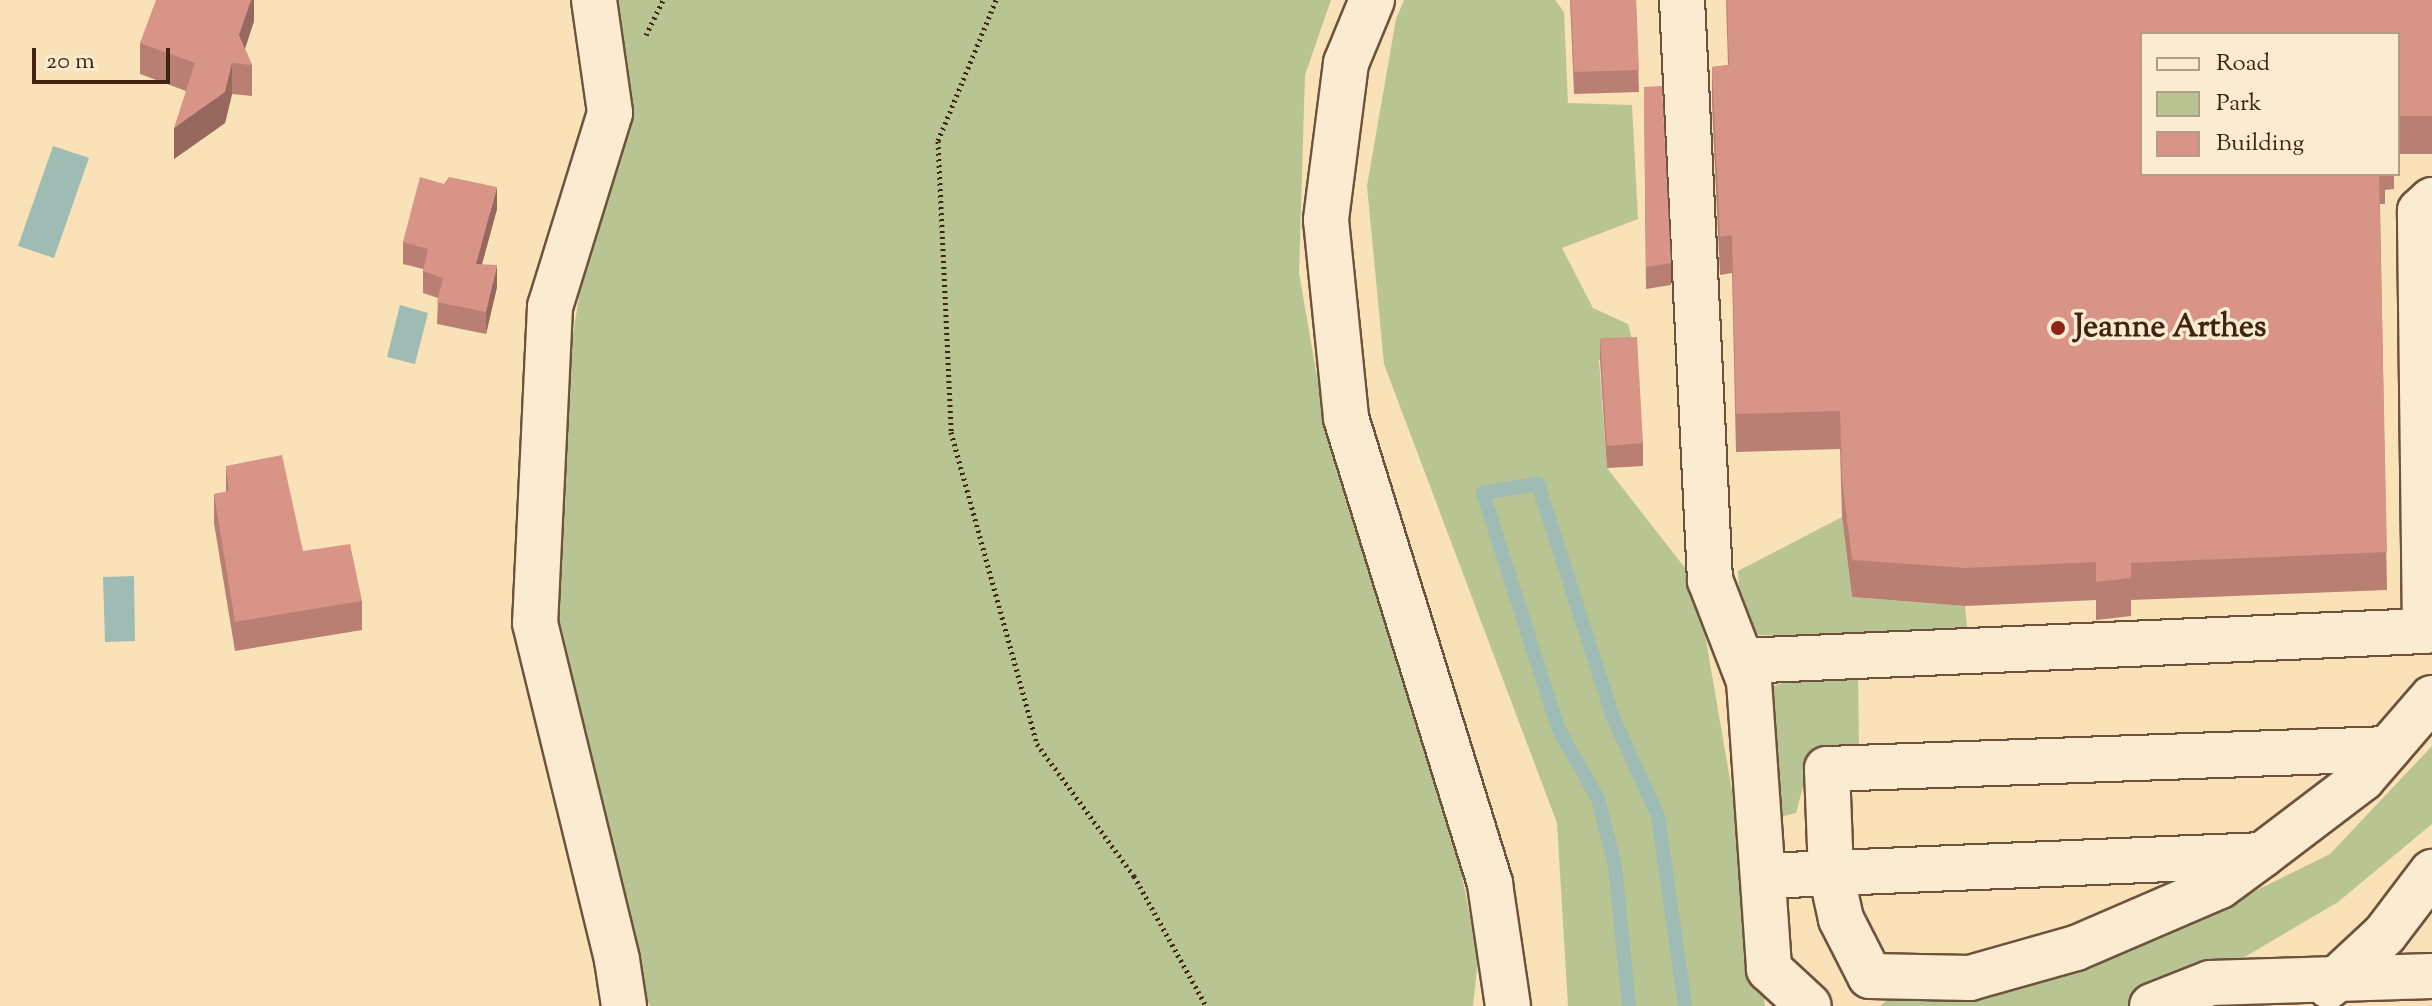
<!DOCTYPE html>
<html>
<head>
<meta charset="utf-8">
<style>
	body { margin:0 }
	#map { position:relative; width:2432px; height:1006px; overflow:hidden; background:#f9e1b8; font-family:"Sorts Mill Goudy",serif }
	div>[style] { position:absolute }
	.green>* { inset:0; background:#b9c493 }
	.water>* { inset:0; background:#9ebcb3 }
	.stream>* { height:14px; margin:-7px; padding:0 7px; transform-origin:7px; border-radius:7px; background:#9ebcb3 }
	.path>* { height:5px; margin-top:-2.5px; transform-origin:0; background:repeating-linear-gradient(90deg,#412312 0 2px,transparent 0 6px) }
	.roads { filter:drop-shadow(2px 0 #6f523c) drop-shadow(-2px 0 #6f523c) drop-shadow(0 2px #6f523c) drop-shadow(0 -2px #6f523c) }
	.minor>* { height:44px; margin:-22px; padding:0 22px; transform-origin:22px; border-radius:22px; background:#fbecd1 }
	.wall>* { inset:0; background:#ba7f73 }
	.shaded-wall>* { inset:0; background:#97685e }
	.building>* { inset:0; background:#d89486 }
	.dots>* { width:22px; height:22px; translate:-50% -50%; box-sizing:border-box; border:4px solid #fbecd1; border-radius:50% }
	span { translate:-50% -50%; white-space:nowrap; text-align:center; line-height:1.15; -webkit-text-stroke:7px #fbecd1; paint-order:stroke }
	.poi-label { font-size:32px; color:#412312; font-weight:700 }
	.left { translate:0 -50%; text-align:left }
	.legend { position:absolute; left:2140px; top:32px; width:260px; height:144px; box-sizing:border-box; background:#fbecd1; border:2px solid #b19c85; margin:0; padding:10px 14px; list-style:none; font-size:24px; color:#412312 }
	.legend li { display:flex; align-items:center; gap:16px; height:40px }
	.legend b { width:40px; border:2px solid #b19c85 }
	.scale { position:absolute; left:32px; top:48px; width:138px; height:36px; box-sizing:border-box; border:4px solid #412312; border-top:0; padding-left:10px; font-size:24px; line-height:28px; white-space:nowrap; color:#412312; -webkit-text-stroke:6px #fbecd1; paint-order:stroke }
</style>
</head>
<body>
<div id="map">
	<div class="green">
		<div style="clip-path:polygon(614px 0,1331px 0,1305px 75px,1299px 273px,1329px 446px,1458px 854px,1478px 959px,1473px 1006px,650px 1006px,621px 946px,554px 673px,541px 535px,584px 265px)"></div>
		<div style="clip-path:polygon(1404px 0,1555px 0,1564px 12px,1568px 103px,1632px 105px,1638px 219px,1562px 248px,1593px 308px,1628px 324px,1637px 359px,1599px 360px,1607px 468px,1696px 582px,1754px 919px,1765px 1006px,1568px 1006px,1557px 823px,1384px 364px,1367px 186px,1396px 19px)"></div>
		<div style="clip-path:polygon(1842px 517px,1852px 597px,1965px 606px,1968px 637px,1858px 640px,1742px 634px,1738px 571px)"></div>
		<div style="clip-path:polygon(1819px 669px,1858px 672px,1859px 746px,1813px 749px,1796px 813px,1780px 817px,1771px 687px)"></div>
		<div style="clip-path:polygon(2432px 746px,2432px 824px,2338px 902px,2180px 995px,2128px 1006px,1880px 1006px,1903px 987px,2036px 976px,2178px 929px,2330px 854px)"></div>
	</div>
	<div class="water">
		<div style="clip-path:polygon(53px 146px,89px 158px,54px 258px,18px 246px)"></div>
		<div style="clip-path:polygon(400px 305px,428px 313px,415px 364px,387px 357px)"></div>
		<div style="clip-path:polygon(134px 576px,135px 641px,105px 642px,103px 577px)"></div>
	</div>
	<div class="stream">
		<div style="left:1629px;top:1006px;width:142px;rotate:-95.7deg"></div>
		<div style="left:1615px;top:865px;width:68px;rotate:-104.4deg"></div>
		<div style="left:1598px;top:799px;width:81px;rotate:-119.4deg"></div>
		<div style="left:1558px;top:728px;width:247px;rotate:-107.7deg"></div>
		<div style="left:1483px;top:493px;width:56px;rotate:-9.3deg"></div>
		<div style="left:1538px;top:484px;width:243px;rotate:72.2deg"></div>
		<div style="left:1612px;top:715px;width:111px;rotate:65.5deg"></div>
		<div style="left:1658px;top:816px;width:192px;rotate:81.9deg"></div>
	</div>
	<div class="path">
		<div style="left:996px;top:0;width:152px;rotate:112.4deg"></div>
		<div style="left:938px;top:141px;width:291px;rotate:87.4deg"></div>
		<div style="left:951px;top:432px;width:324px;rotate:74.6deg"></div>
		<div style="left:1037px;top:744px;width:164px;rotate:53.7deg"></div>
		<div style="left:1134px;top:876px;width:149px;rotate:61deg"></div>
		<div style="left:646px;top:35px;width:39px;rotate:-64deg"></div>
	</div>
	<div class="roads">
		<div class="minor">
			<div style="left:594px;top:0;width:114px;rotate:81.9deg"></div>
			<div style="left:610px;top:113px;width:203px;rotate:107.2deg"></div>
			<div style="left:550px;top:307px;width:316px;rotate:92.7deg"></div>
			<div style="left:535px;top:623px;width:347px;rotate:76.3deg"></div>
			<div style="left:617px;top:960px;width:47px;rotate:81.3deg"></div>
			<div style="left:1372px;top:0;width:68px;rotate:112.4deg"></div>
			<div style="left:1346px;top:63px;width:158px;rotate:97.3deg"></div>
			<div style="left:1326px;top:220px;width:199px;rotate:84.2deg"></div>
			<div style="left:1346px;top:418px;width:488px;rotate:72.8deg"></div>
			<div style="left:1490px;top:884px;width:123px;rotate:81.6deg"></div>
			<div style="left:1682px;top:0;width:581px;rotate:87.24deg"></div>
			<div style="left:1710px;top:580px;width:108px;rotate:68.9deg"></div>
			<div style="left:1749px;top:681px;width:289px;rotate:86deg"></div>
			<div style="left:1769px;top:969px;width:54px;rotate:42.8deg"></div>
			<div style="left:1742px;top:661px;width:684px;rotate:-2.52deg"></div>
			<div style="left:2425px;top:631px;width:420px;rotate:-90.7deg"></div>
			<div style="left:2420px;top:211px;width:16px;rotate:-43deg"></div>
			<div style="left:2262px;top:855px;width:52px;rotate:143.6deg"></div>
			<div style="left:2220px;top:886px;width:157px;rotate:156.7deg"></div>
			<div style="left:2076px;top:948px;width:110px;rotate:164.2deg"></div>
			<div style="left:1970px;top:978px;width:100px;rotate:-178.9deg"></div>
			<div style="left:1870px;top:976px;width:64px;rotate:-117deg"></div>
			<div style="left:1841px;top:919px;width:47px;rotate:-102.3deg"></div>
			<div style="left:1831px;top:873px;width:104px;rotate:-92.2deg"></div>
			<div style="left:1827px;top:769px;width:561px;rotate:-2.04deg"></div>
			<div style="left:1763px;top:876px;width:499px;rotate:-2.4deg"></div>
			<div style="left:2262px;top:855px;width:126px;rotate:-37.2deg"></div>
			<div style="left:2362px;top:779px;width:107px;rotate:-49.2deg"></div>
			<div style="left:2329px;top:986px;width:76px;rotate:-42.9deg"></div>
			<div style="left:2385px;top:934px;width:78px;rotate:-52.8deg"></div>
			<div style="left:2152px;top:1006px;width:62px;rotate:-21.6deg"></div>
			<div style="left:2210px;top:983px;width:222px;rotate:-1.8deg"></div>
		</div>
	</div>
	<div class="wall">
		<div style="clip-path:polygon(254px 0,254px 21px,245px 49px,252px 65px,252px 96px,232px 94px,225px 123px,174px 159px,186px 91px,140px 74px,140px 43px)"></div>
		<div style="clip-path:polygon(1570px 0,1636px 0,1639px 92px,1574px 94px)"></div>
		<div style="clip-path:polygon(1726px 0,2432px 0,2432px 154px,2398px 154px,2398px 34px,2142px 174px,2394px 174px,2394px 189px,2385px 190px,2385px 204px,2380px 204px,2387px 590px,2131px 600px,2131px 616px,2096px 620px,2096px 600px,1965px 606px,1852px 597px,1842px 517px,1840px 449px,1736px 452px,1732px 273px,1720px 275px,1712px 104px,1712px 67px,1728px 65px)"></div>
		<div style="clip-path:polygon(1644px 87px,1671px 263px,1671px 285px,1646px 289px)"></div>
		<div style="clip-path:polygon(497px 209px,482px 264px,497px 287px,486px 334px,437px 324px,438px 298px,423px 293px,423px 269px,403px 264px,403px 242px)"></div>
		<div style="clip-path:polygon(1600px 338px,1643px 443px,1643px 466px,1607px 468px,1600px 360px)"></div>
		<div style="clip-path:polygon(226px 466px,303px 551px,362px 601px,362px 630px,235px 651px,214px 523px,214px 494px,226px 492px)"></div>
	</div>
	<div class="shaded-wall">
		<div style="clip-path:polygon(251px 0,254px 0,254px 21px,239px 66px,239px 35px)"></div>
		<div style="clip-path:polygon(232px 63px,232px 94px,225px 123px,174px 159px,174px 128px)"></div>
		<div style="clip-path:polygon(497px 187px,497px 209px,476px 286px,476px 264px)"></div>
		<div style="clip-path:polygon(497px 265px,497px 287px,486px 334px,486px 312px)"></div>
	</div>
	<div class="building">
		<div style="clip-path:polygon(156px 0,251px 0,239px 35px,252px 65px,232px 63px,225px 92px,174px 128px,195px 63px,140px 43px)"></div>
		<div style="clip-path:polygon(1571px 0,1636px 0,1639px 70px,1574px 72px)"></div>
		<div style="clip-path:polygon(1727px 0,2432px 0,2432px 116px,2398px 116px,2398px 34px,2142px 34px,2142px 174px,2379px 174px,2387px 552px,2131px 563px,2131px 578px,2096px 582px,2096px 562px,1965px 568px,1852px 560px,1842px 479px,1840px 411px,1736px 414px,1732px 235px,1720px 237px,1712px 67px,1729px 65px)"></div>
		<div style="clip-path:polygon(1662px 86px,1671px 263px,1646px 267px,1644px 87px)"></div>
		<div style="clip-path:polygon(420px 177px,444px 184px,449px 177px,497px 187px,476px 264px,497px 265px,486px 312px,437px 302px,443px 278px,423px 271px,428px 249px,403px 242px)"></div>
		<div style="clip-path:polygon(1637px 337px,1643px 443px,1607px 446px,1600px 338px)"></div>
		<div style="clip-path:polygon(282px 455px,303px 551px,350px 544px,362px 601px,235px 622px,214px 494px,229px 491px,226px 466px)"></div>
	</div>
	<div class="dots">
		<div style="left:2058px;top:328px;background:#8f2418"></div>
	</div>
	<div class="poi-label">
		<span class="left" style="left:2074px;top:328px">Jeanne Arthes</span>
	</div>
	<ul class="legend">
	<li><b style="height:10px;background:#fbecd1"></b>Road</li>
	<li><b style="height:22px;background:#b9c493"></b>Park</li>
	<li><b style="height:22px;background:#d89486"></b>Building</li>
	</ul>
	<div class="scale">20 m</div>
</div>
</body>
</html>
